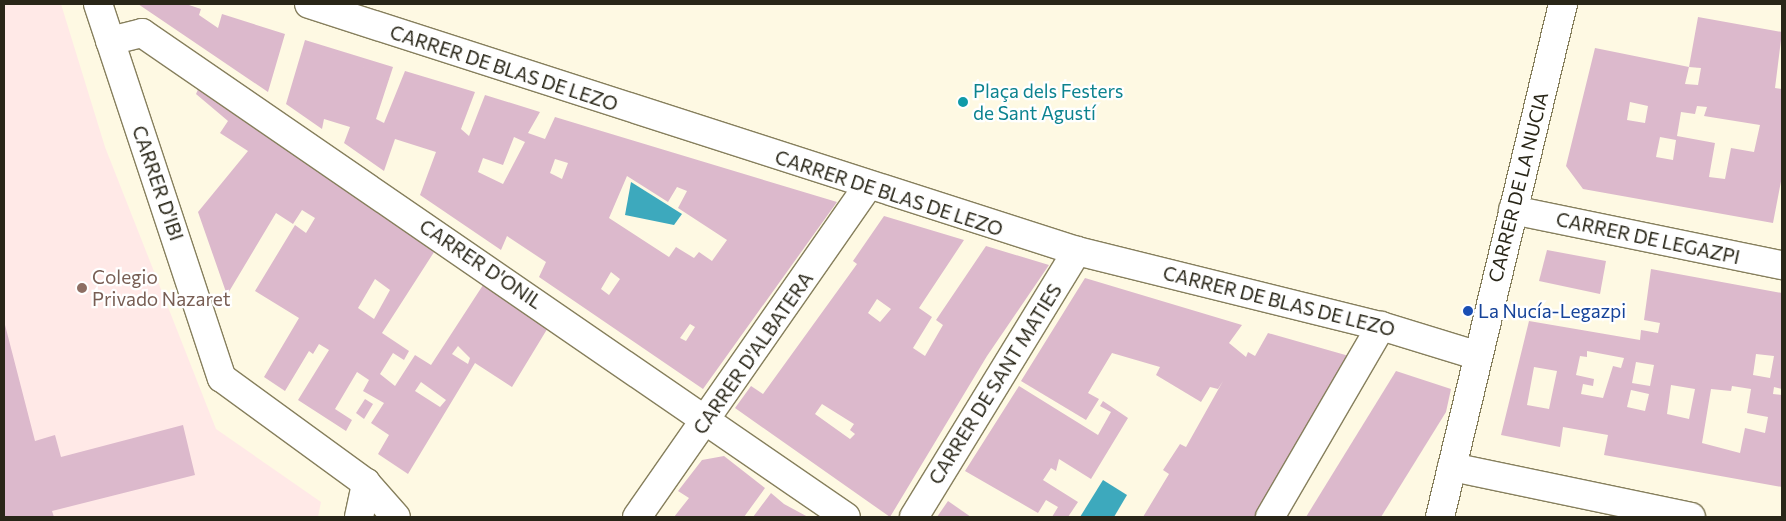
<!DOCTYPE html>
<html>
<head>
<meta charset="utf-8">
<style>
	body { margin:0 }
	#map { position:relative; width:1786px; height:521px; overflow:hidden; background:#fef9e3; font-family:Commissioner,sans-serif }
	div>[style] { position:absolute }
	.education>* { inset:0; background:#ffe9e7 }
	.water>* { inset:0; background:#3da9bd }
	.building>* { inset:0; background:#dcb9cc }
	.roads { filter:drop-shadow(1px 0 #867f5d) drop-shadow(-1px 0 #867f5d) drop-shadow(0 1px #867f5d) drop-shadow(0 -1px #867f5d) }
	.pedestrian>* { height:28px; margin:-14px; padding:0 14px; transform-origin:14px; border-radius:14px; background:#fff }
	.minor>* { height:28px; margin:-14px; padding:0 14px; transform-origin:14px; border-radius:14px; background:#fff }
	.dots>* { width:14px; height:14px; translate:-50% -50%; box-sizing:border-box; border:2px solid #fff; border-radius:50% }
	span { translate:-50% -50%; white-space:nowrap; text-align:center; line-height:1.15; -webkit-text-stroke:4.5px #fff; paint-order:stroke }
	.street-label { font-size:19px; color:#292618 }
	.culture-label { font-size:19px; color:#0d838f }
	.left { translate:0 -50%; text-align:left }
	.education-label { font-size:19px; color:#785e54 }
	.transit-label { font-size:19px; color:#164399 }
	.frame { position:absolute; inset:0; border:5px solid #292618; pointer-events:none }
</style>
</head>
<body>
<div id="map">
	<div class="education">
		<div style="clip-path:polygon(4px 4px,61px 4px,105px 147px,216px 429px,321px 502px,318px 517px,4px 517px)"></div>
	</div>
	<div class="water">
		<div style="clip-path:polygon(631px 182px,682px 214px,674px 225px,625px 215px)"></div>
		<div style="clip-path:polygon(1103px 480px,1127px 495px,1114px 517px,1080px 517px)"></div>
	</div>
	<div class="building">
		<div style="clip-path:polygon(138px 4px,186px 4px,201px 9px,199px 15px,218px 28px,222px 14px,285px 34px,268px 92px)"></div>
		<div style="clip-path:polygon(evenodd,1698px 17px,1782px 32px,1775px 88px,1782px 89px,1782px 176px,1773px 223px,1583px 189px,1566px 166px,1595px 48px,1689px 67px,1698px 17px,1689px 67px,1701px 68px,1698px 85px,1685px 84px,1689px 67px,1698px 17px,1630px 102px,1648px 106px,1645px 123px,1627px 120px,1630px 102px,1698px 17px,1697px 106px,1707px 107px,1704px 116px,1760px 125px,1754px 152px,1731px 148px,1725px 179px,1709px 177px,1715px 143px,1677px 136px,1681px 112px,1695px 114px,1697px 106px,1698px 17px,1660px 137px,1676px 140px,1673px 160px,1656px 157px,1660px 137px)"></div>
		<div style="clip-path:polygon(evenodd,305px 40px,393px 67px,376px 119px,384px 123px,405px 71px,475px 92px,461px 129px,469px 136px,485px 95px,540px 112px,528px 133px,545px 139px,555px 117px,837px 202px,703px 389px,539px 277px,546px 262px,507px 236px,501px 250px,420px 195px,436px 152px,395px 139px,384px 171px,344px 143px,350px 127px,324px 119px,322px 129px,286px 104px,305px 40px,514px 137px,525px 142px,503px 184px,478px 172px,483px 158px,503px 165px,514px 137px,305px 40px,555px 159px,568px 163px,562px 179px,550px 173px,555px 159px,305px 40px,627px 176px,668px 202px,677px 187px,687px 191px,678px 208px,727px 240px,712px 261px,699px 252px,694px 258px,676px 247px,669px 257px,609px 218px,627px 176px,305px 40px,611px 272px,620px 279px,609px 295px,601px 289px,611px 272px,305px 40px,690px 324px,695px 327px,686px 341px,680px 338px,690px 324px)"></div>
		<div style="clip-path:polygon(evenodd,199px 87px,436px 249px,382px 333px,409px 351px,404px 360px,393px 353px,380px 374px,395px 386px,415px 355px,431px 365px,485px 282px,549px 326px,512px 387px,475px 363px,408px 474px,378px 454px,389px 435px,371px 423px,384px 403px,363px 391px,369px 380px,357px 372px,335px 409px,352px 420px,346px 431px,298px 400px,329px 350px,319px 344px,313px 354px,309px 351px,285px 391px,264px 377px,299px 318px,255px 291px,295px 225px,306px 233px,315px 218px,302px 210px,293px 224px,276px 213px,227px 295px,198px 212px,248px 151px,220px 133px,228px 121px,196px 94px,199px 87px,375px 279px,390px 290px,374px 319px,358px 308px,375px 279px,199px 87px,458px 346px,470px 358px,468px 364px,452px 354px,458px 346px,199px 87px,421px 382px,446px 400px,440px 407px,415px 391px,421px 382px)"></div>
		<div style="clip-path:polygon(evenodd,884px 216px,964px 240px,919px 308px,932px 317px,913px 348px,925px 356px,943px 325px,936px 320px,986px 246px,1049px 265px,987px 356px,890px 517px,735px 408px,751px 386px,763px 394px,857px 264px,853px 261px,884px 216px,877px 299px,891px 309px,880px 322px,868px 313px,877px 299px,884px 216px,822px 404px,854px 424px,850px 430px,855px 434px,850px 439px,815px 414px,822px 404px)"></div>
		<div style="clip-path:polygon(1547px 250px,1606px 261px,1600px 294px,1539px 281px)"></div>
		<div style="clip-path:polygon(evenodd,1651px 269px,1782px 293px,1782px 389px,1774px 387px,1773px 394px,1782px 395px,1782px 487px,1604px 455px,1608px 435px,1563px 427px,1560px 447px,1501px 435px,1529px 321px,1640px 340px,1641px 330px,1658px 333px,1660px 323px,1644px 320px,1651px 269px,1587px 351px,1624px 358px,1621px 368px,1613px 366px,1603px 398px,1581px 394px,1583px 384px,1593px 386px,1594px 379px,1576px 375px,1580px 356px,1587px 357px,1587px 351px,1651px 269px,1756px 354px,1774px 356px,1770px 378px,1753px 375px,1756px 354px,1651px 269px,1636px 362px,1654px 365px,1650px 386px,1632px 383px,1636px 362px,1651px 269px,1534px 367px,1557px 371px,1549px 409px,1527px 405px,1534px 367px,1651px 269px,1671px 385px,1695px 389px,1689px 419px,1667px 414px,1671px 385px,1651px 269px,1732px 386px,1751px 389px,1747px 413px,1768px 417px,1765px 433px,1745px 428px,1740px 453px,1702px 443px,1711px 389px,1731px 391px,1732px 386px,1651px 269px,1631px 390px,1649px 394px,1645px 411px,1627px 407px,1631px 390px)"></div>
		<div style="clip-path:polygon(1085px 278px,1242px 325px,1229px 343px,1246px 357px,1248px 352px,1255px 356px,1268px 333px,1349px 356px,1352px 361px,1256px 517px,1143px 517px,1169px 474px,1163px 470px,1180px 444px,1186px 447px,1223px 381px,1218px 389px,1210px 387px,1201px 402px,1156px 375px,1160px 367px,1112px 353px,1088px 393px,1099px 399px,1086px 420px,1021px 381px)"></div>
		<div style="clip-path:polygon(4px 321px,35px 441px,55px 435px,61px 457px,183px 425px,195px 475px,52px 511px,54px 517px,4px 517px)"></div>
		<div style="clip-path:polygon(1396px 371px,1451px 389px,1446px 412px,1381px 517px,1306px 517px)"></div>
		<div style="clip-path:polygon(1019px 386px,1098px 435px,1111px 412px,1100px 406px,1103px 401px,1128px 418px,1091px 479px,1059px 459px,1056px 471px,1051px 468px,1043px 480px,1078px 502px,1068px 517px,1052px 517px,1058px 507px,1046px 500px,1038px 513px,965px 471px)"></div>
		<div style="clip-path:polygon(365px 399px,373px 404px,364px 419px,356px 413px)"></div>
		<div style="clip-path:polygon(724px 456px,765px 488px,744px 517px,674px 517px,689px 498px,678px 491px,702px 460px)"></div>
		<div style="clip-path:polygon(771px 493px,784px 504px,808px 517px,753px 517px)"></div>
		<div style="clip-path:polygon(948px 501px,971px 517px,937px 517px)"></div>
	</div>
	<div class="roads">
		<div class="pedestrian">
			<div style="left:1270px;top:517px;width:221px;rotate:-59.8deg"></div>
		</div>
		<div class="minor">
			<div style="left:98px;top:4px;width:394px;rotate:71.7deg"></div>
			<div style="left:222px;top:378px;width:178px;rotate:36.1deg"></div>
			<div style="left:366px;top:483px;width:45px;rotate:48.6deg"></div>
			<div style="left:309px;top:4px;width:807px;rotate:17.83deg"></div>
			<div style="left:1077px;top:251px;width:313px;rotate:13.9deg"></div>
			<div style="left:1381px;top:326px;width:99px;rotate:17deg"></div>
			<div style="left:110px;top:41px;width:33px;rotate:-14deg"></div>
			<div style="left:142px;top:33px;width:854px;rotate:34.51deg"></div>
			<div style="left:1513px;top:210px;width:275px;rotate:11.6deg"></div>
			<div style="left:1452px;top:467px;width:244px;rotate:11.8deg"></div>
			<div style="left:359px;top:517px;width:35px;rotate:-78deg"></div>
			<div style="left:637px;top:517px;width:402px;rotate:-55.1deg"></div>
			<div style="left:914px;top:517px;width:312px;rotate:-58.5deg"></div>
			<div style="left:1440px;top:517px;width:528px;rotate:-76.52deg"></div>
		</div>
	</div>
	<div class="dots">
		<div style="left:963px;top:102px;background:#0f9aa8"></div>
		<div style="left:82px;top:288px;background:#8d6e63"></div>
		<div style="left:1468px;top:311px;background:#1a4fb4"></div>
	</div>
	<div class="street-label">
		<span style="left:504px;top:68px;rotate:18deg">CARRER DE BLAS DE LEZO</span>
		<span style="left:158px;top:183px;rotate:71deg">CARRER D'IBI</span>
		<span style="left:1518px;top:187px;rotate:-76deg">CARRER DE LA NUCIA</span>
		<span style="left:889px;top:193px;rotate:18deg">CARRER DE BLAS DE LEZO</span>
		<span style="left:1648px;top:238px;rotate:12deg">CARRER DE LEGAZPI</span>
		<span style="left:481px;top:264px;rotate:34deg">CARRER D'ONIL</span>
		<span style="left:1279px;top:301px;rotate:14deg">CARRER DE BLAS DE LEZO</span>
		<span style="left:753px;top:353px;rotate:-55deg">CARRER D'ALBATERA</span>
		<span style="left:995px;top:384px;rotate:-58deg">CARRER DE SANT MATIES</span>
	</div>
	<div class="culture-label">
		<span class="left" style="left:973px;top:102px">Plaça dels Festers<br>de Sant Agustí</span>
	</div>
	<div class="education-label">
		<span class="left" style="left:92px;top:288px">Colegio<br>Privado Nazaret</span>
	</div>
	<div class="transit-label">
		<span class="left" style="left:1478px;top:311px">La Nucía-Legazpi</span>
	</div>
	<div class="frame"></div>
</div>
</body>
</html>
